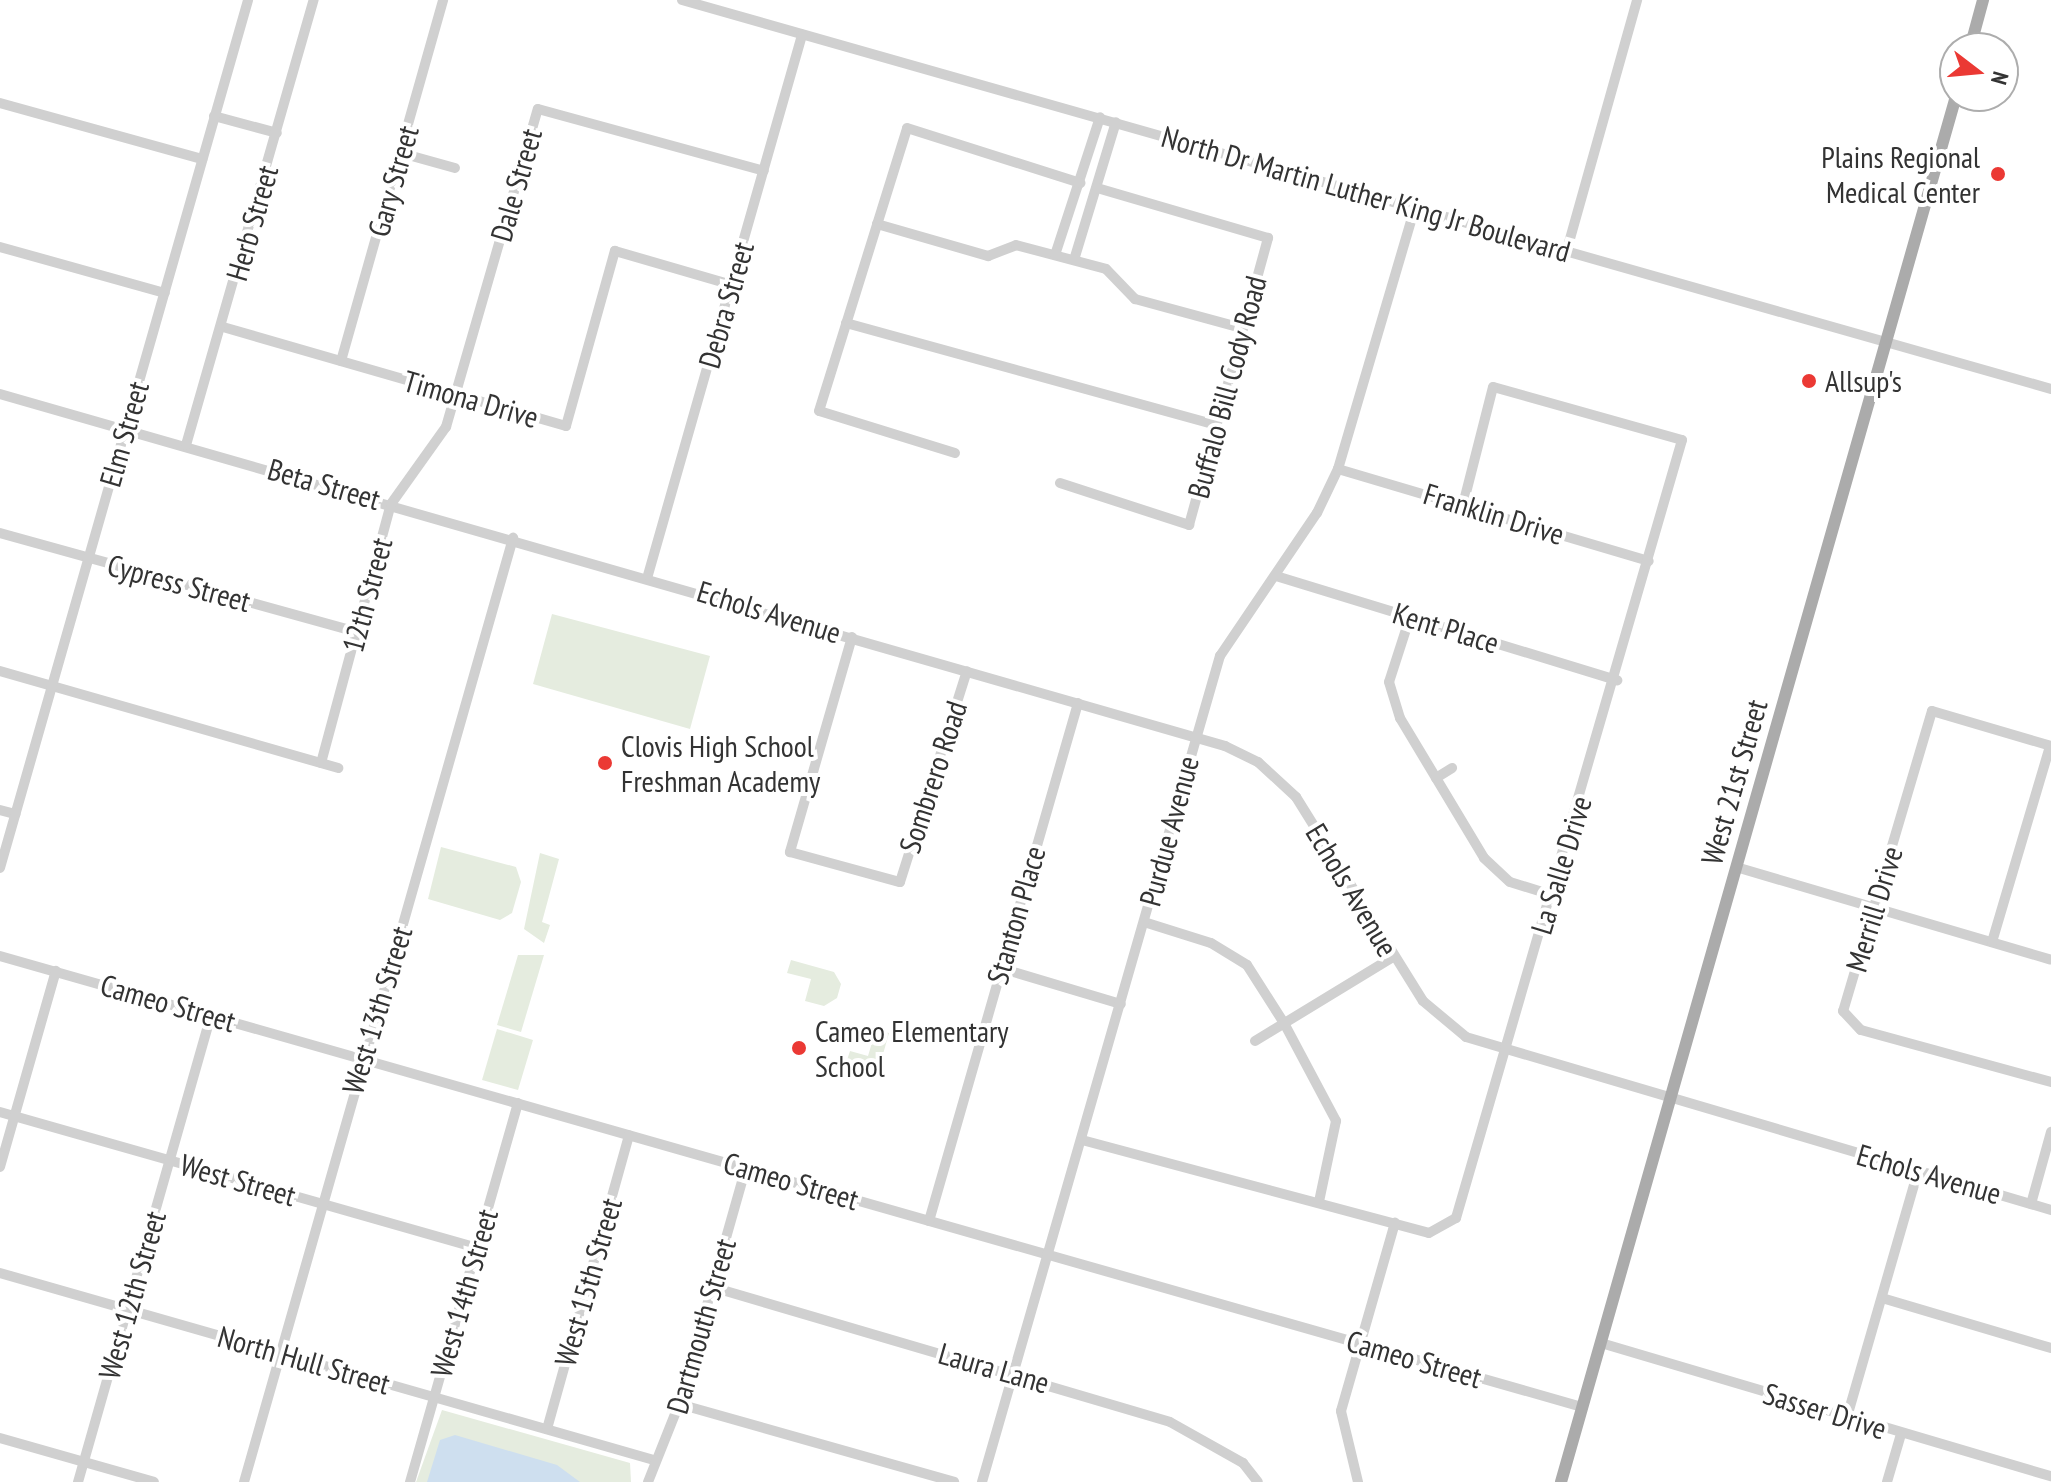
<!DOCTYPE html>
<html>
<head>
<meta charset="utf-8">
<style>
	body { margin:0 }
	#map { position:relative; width:2051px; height:1482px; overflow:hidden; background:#fff; font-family:"PT Sans Narrow",sans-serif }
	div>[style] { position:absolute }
	.green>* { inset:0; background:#e5ecdf }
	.water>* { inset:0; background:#cedfef }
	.minor>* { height:10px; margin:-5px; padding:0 5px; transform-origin:5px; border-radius:5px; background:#d0d0d0 }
	.major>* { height:12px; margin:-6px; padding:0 6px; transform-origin:6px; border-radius:6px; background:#ababab }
	.dots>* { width:22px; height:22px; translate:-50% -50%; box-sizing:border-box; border:4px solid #fff; border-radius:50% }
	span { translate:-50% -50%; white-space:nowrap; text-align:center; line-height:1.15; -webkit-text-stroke:8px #fff; paint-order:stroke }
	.poi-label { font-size:30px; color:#333 }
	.right { translate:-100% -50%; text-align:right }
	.left { translate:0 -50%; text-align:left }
	.street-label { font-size:30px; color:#333 }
	.north { position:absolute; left:1939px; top:32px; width:80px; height:80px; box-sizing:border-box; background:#fff; border:2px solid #adadad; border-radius:50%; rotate:106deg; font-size:22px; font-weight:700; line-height:32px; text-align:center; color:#333 }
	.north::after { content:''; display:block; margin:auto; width:28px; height:36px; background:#eb3934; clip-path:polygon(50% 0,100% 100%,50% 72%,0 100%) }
</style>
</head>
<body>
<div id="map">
	<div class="green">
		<div style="clip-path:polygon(552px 614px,710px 656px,690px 729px,533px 684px)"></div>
		<div style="clip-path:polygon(441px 847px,516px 867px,521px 882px,512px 913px,500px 920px,428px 899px)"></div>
		<div style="clip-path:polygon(540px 853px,559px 859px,542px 922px,550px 925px,544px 943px,524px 929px)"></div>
		<div style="clip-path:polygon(518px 955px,544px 955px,521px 1032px,497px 1025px)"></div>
		<div style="clip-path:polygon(791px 960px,834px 972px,841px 984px,837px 998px,824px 1006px,805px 1001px,811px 979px,787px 973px)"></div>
		<div style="clip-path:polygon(497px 1029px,533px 1040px,518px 1090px,482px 1080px)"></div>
		<div style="clip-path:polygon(876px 1029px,889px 1033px,876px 1079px,844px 1069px,850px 1051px,868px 1056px)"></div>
		<div style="clip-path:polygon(442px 1410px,630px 1463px,631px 1482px,416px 1482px)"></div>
	</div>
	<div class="water">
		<div style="clip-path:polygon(455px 1435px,557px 1465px,580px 1482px,427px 1482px,440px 1440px)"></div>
	</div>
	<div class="minor">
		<div style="left:682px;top:0;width:1423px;rotate:15.86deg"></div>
		<div style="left:0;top:103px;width:210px;rotate:15.5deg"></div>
		<div style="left:214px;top:116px;width:65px;rotate:15.1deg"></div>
		<div style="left:401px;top:153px;width:56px;rotate:15.5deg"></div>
		<div style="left:877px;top:224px;width:116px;rotate:16.1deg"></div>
		<div style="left:988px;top:256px;width:30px;rotate:-21deg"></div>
		<div style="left:1016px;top:245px;width:93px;rotate:14.9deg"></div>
		<div style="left:1106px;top:269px;width:42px;rotate:46deg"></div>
		<div style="left:1135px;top:299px;width:111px;rotate:15.2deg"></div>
		<div style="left:0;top:247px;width:171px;rotate:15.6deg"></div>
		<div style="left:1566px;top:253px;width:263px;rotate:-74.3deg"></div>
		<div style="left:1055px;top:255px;width:145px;rotate:-71.9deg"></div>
		<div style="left:1074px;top:260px;width:144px;rotate:-73.1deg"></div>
		<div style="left:846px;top:323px;width:384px;rotate:15.4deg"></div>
		<div style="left:223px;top:327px;width:357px;rotate:16.1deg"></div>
		<div style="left:566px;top:426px;width:182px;rotate:-74.4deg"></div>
		<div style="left:615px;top:251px;width:122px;rotate:16.2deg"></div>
		<div style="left:341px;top:361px;width:375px;rotate:-74.2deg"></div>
		<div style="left:0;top:394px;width:1275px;rotate:16.03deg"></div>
		<div style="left:1225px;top:746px;width:37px;rotate:26deg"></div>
		<div style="left:1258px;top:762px;width:52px;rotate:42.6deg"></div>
		<div style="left:1296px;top:797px;width:240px;rotate:58.1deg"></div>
		<div style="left:1423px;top:1001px;width:56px;rotate:39.9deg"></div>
		<div style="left:1466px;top:1037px;width:610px;rotate:16.47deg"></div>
		<div style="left:186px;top:445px;width:463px;rotate:-74deg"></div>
		<div style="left:955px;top:453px;width:142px;rotate:-162.8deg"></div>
		<div style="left:819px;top:411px;width:296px;rotate:-72.7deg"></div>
		<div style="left:907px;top:128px;width:182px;rotate:17.6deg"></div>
		<div style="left:1338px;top:469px;width:324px;rotate:16.5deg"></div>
		<div style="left:1060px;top:483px;width:136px;rotate:18deg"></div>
		<div style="left:1189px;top:525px;width:298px;rotate:-74.6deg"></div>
		<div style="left:1268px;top:238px;width:178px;rotate:-163.7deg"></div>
		<div style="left:0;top:533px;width:370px;rotate:15.5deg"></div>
		<div style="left:648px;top:575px;width:562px;rotate:-74.08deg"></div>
		<div style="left:1276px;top:576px;width:357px;rotate:17deg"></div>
		<div style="left:1410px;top:617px;width:68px;rotate:107.9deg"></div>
		<div style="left:1389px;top:682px;width:38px;rotate:73deg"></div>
		<div style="left:1400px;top:718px;width:163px;rotate:59deg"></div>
		<div style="left:1484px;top:858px;width:35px;rotate:43deg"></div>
		<div style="left:1510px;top:882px;width:44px;rotate:17.2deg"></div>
		<div style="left:852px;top:637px;width:224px;rotate:106.1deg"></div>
		<div style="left:790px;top:852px;width:114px;rotate:15.3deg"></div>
		<div style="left:900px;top:882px;width:221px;rotate:-72.4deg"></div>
		<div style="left:0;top:671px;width:352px;rotate:16deg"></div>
		<div style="left:2051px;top:746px;width:124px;rotate:-163.6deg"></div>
		<div style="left:1932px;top:711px;width:313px;rotate:106.5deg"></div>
		<div style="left:1843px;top:1011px;width:26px;rotate:47deg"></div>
		<div style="left:1861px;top:1030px;width:197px;rotate:15.3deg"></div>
		<div style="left:321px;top:763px;width:268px;rotate:-74.9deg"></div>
		<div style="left:391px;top:504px;width:95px;rotate:-54.5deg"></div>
		<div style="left:446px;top:427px;width:331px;rotate:-73.9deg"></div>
		<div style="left:538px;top:109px;width:234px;rotate:15.3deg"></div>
		<div style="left:1436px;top:778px;width:19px;rotate:-32deg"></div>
		<div style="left:0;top:810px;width:16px;rotate:15deg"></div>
		<div style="left:1736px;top:867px;width:328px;rotate:16.4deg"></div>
		<div style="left:0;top:868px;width:903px;rotate:-74.05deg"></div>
		<div style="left:1144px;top:922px;width:70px;rotate:17.4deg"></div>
		<div style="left:1211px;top:943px;width:42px;rotate:31.4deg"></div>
		<div style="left:1247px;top:965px;width:69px;rotate:57.5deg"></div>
		<div style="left:1284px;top:1023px;width:111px;rotate:62deg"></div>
		<div style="left:1336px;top:1121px;width:83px;rotate:101.9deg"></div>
		<div style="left:1992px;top:942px;width:204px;rotate:-73.5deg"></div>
		<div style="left:0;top:956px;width:1645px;rotate:15.91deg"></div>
		<div style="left:1000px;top:968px;width:126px;rotate:16.6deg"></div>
		<div style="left:1255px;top:1041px;width:162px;rotate:-31.3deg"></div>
		<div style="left:0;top:1112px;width:495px;rotate:15.9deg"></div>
		<div style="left:1082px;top:1140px;width:359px;rotate:15deg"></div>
		<div style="left:1429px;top:1233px;width:31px;rotate:-29deg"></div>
		<div style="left:1456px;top:1218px;width:810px;rotate:-73.8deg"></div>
		<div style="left:1682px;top:440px;width:196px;rotate:-164.3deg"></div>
		<div style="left:1493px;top:387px;width:122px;rotate:104.3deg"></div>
		<div style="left:0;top:1167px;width:204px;rotate:-74.1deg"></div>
		<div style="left:2031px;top:1204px;width:75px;rotate:-74.5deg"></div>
		<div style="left:929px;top:1221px;width:539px;rotate:-73.95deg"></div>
		<div style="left:0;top:1273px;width:680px;rotate:15.96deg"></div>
		<div style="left:712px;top:1287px;width:477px;rotate:16.4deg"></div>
		<div style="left:1170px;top:1422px;width:84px;rotate:29.3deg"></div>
		<div style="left:1243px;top:1463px;width:24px;rotate:52deg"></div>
		<div style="left:1882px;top:1298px;width:176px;rotate:16.5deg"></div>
		<div style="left:1601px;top:1343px;width:469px;rotate:16.5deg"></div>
		<div style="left:679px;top:1404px;width:286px;rotate:15.8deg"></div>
		<div style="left:1847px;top:1417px;width:256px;rotate:-73.9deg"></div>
		<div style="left:547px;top:1429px;width:305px;rotate:-74.4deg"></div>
		<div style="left:0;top:1438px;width:160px;rotate:15.9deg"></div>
		<div style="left:78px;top:1482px;width:485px;rotate:-74.1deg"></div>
		<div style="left:244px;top:1482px;width:982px;rotate:-74.09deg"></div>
		<div style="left:410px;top:1482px;width:394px;rotate:-74.1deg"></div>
		<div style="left:648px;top:1482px;width:84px;rotate:-68.3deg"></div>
		<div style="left:679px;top:1404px;width:246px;rotate:-74.2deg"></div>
		<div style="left:982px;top:1482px;width:860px;rotate:-73.93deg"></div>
		<div style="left:1220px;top:656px;width:173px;rotate:-55.9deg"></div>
		<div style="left:1317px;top:513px;width:49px;rotate:-64.5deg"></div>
		<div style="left:1338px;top:469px;width:273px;rotate:-73.6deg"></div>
		<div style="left:1358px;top:1482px;width:73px;rotate:-103.5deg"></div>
		<div style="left:1341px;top:1411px;width:196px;rotate:-74deg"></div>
		<div style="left:1887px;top:1482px;width:50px;rotate:-73.7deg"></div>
	</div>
	<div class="major">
		<div style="left:1970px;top:48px;width:50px;rotate:-74.8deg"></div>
		<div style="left:1561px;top:1482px;width:1441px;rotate:-74.09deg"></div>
	</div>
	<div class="dots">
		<div style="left:1998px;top:174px;background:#eb3934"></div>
		<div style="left:1809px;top:381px;background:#eb3934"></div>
		<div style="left:605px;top:763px;background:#eb3934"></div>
		<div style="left:799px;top:1048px;background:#eb3934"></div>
	</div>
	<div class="poi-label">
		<span class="right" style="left:1980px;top:174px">Plains Regional<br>Medical Center</span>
		<span class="left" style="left:1825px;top:381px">Allsup's</span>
		<span class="left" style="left:621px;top:763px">Clovis High School<br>Freshman Academy</span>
		<span class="left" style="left:815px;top:1048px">Cameo Elementary<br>School</span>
	</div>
	<div class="street-label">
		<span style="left:393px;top:181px;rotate:-74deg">Gary Street</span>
		<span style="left:516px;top:185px;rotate:-74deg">Dale Street</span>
		<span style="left:1366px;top:194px;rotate:16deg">North Dr Martin Luther King Jr Boulevard</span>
		<span style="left:252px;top:223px;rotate:-74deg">Herb Street</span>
		<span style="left:726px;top:305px;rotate:-74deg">Debra Street</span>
		<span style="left:1227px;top:387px;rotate:-75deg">Buffalo Bill Cody Road</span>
		<span style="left:471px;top:399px;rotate:16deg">Timona Drive</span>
		<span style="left:124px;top:434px;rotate:-74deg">Elm Street</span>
		<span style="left:324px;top:484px;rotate:16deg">Beta Street</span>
		<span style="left:1494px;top:514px;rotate:17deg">Franklin Drive</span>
		<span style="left:179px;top:583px;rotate:15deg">Cypress Street</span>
		<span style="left:367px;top:595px;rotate:-75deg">12th Street</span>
		<span style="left:769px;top:612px;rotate:17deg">Echols Avenue</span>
		<span style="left:1446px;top:628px;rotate:17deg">Kent Place</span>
		<span style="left:933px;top:777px;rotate:-72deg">Sombrero Road</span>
		<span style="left:1734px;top:782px;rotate:-74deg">West 21st Street</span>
		<span style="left:1169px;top:831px;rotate:-75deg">Purdue Avenue</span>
		<span style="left:1561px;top:865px;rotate:-73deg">La Salle Drive</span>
		<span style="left:1352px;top:890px;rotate:59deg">Echols Avenue</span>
		<span style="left:1874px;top:909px;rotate:-73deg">Merrill Drive</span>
		<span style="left:1016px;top:915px;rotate:-74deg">Stanton Place</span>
		<span style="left:168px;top:1003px;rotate:16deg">Cameo Street</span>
		<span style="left:377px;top:1010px;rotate:-73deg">West 13th Street</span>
		<span style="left:1929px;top:1174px;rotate:16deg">Echols Avenue</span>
		<span style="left:238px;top:1180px;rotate:16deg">West Street</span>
		<span style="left:791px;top:1181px;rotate:16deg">Cameo Street</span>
		<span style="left:588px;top:1282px;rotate:-74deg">West 15th Street</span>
		<span style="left:464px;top:1293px;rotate:-74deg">West 14th Street</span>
		<span style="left:132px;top:1295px;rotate:-74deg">West 12th Street</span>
		<span style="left:701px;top:1326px;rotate:-74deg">Dartmouth Street</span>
		<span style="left:1414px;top:1359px;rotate:16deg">Cameo Street</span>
		<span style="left:304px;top:1360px;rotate:16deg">North Hull Street</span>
		<span style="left:994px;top:1368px;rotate:16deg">Laura Lane</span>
		<span style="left:1825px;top:1411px;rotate:17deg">Sasser Drive</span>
	</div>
	<div class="north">N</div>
</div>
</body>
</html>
